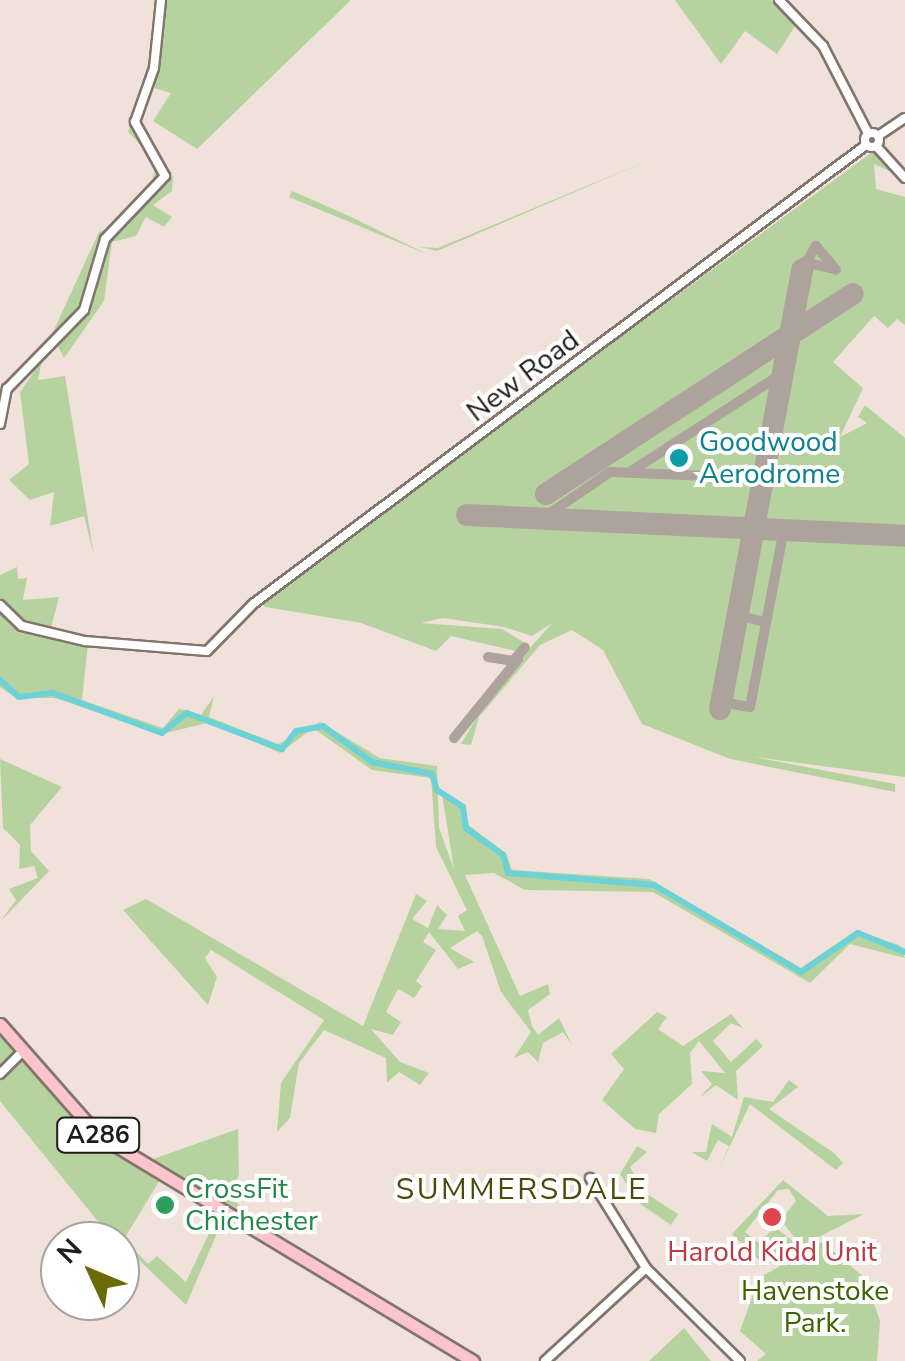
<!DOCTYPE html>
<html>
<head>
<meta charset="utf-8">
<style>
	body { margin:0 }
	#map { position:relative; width:905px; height:1361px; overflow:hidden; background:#f0e2da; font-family:"Nunito Sans",sans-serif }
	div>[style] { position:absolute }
	.green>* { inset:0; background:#b6d39f }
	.river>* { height:6px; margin:-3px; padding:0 3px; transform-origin:3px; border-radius:3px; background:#6cd2d7 }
	.taxiway>* { height:10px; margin:-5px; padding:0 5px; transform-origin:5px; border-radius:5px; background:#aea29c }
	.runway>* { height:22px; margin:-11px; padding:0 11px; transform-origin:11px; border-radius:11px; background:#aea29c }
	.roads { filter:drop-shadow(2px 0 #81756e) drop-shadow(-2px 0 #81756e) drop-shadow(0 2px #81756e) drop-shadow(0 -2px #81756e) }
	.minor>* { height:8px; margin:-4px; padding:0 4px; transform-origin:4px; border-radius:4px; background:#fff }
	.minor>.ring { margin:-4px; padding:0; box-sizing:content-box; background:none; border:8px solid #fff; border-radius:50% }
	.major>* { height:11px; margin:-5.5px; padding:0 5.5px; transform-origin:5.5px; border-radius:5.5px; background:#fcc5cb }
	.dots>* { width:28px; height:28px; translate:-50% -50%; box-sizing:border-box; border:5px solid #fff; border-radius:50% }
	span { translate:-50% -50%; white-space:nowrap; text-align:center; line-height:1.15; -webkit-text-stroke:8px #fff; paint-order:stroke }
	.shield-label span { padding:2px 8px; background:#fff; border:2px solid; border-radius:8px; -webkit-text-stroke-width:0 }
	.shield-label { font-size:25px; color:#201c19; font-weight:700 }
	.street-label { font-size:28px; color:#201c19 }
	.culture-label { font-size:28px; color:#0d838f }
	.left { translate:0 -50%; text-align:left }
	.leisure-label { font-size:28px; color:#27864d }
	.health-label { font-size:28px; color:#be3a42 }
	.park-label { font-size:28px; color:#3b6400 }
	.neighbourhood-label { font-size:30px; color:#4b4a0b; letter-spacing:2.5px }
	.north { position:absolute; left:40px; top:1221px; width:100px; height:100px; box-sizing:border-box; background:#fff; border:2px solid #a6a4a3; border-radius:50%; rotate:314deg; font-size:28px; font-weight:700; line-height:40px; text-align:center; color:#201c19 }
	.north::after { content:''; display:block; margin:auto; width:35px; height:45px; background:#6c6a07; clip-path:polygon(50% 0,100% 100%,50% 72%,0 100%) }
</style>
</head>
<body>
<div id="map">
	<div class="green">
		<div style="clip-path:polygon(165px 0,351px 0,197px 149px,153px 121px,171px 93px,154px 88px)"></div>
		<div style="clip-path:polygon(675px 0,771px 0,797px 23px,777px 54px,745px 31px,721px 64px)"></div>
		<div style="clip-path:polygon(156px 37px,152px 68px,134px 122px,160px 161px,161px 177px,133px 214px,104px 238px,72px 325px,2px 390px,46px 347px,99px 232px,123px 221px,152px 184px,156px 161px,128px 132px)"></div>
		<div style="clip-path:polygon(875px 150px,891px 172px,874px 164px,876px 189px,905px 197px,905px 325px,897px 319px,888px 328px,874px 316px,833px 362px,863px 388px,840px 437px,867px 423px,858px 417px,865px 405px,905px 438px,905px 777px,754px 757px,895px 784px,895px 792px,730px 759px,642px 724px,603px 650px,572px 630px,540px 645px,479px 717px,471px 745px,461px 744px,493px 690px,552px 623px,532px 636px,504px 627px,443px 618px,421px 623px,502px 629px,525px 643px,520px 652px,451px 636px,436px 651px,361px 623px,265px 607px,261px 601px)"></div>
		<div style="clip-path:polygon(661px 155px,437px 251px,420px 247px,438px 248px)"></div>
		<div style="clip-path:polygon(173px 175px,172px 191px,153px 205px,172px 217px,164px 227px,146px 217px,136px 236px,112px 242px,104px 301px,64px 358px,57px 345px,96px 292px,107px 240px)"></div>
		<div style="clip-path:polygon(292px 191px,347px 215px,429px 255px,289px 197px)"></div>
		<div style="clip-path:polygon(42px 360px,38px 380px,65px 376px,94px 556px,84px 516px,50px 526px,54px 492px,30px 500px,9px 480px,29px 464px,20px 392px)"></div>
		<div style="clip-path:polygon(17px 567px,18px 579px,27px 578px,23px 600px,59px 597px,50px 632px,88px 644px,82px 700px,163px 728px,179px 709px,201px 715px,214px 696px,209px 717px,278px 744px,320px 722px,380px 758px,437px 766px,439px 828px,454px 869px,442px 794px,465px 806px,467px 824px,506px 853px,512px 870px,649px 879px,801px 968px,855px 931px,899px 945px,905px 958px,850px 944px,810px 983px,653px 892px,525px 890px,494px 873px,465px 875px,520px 996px,548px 984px,550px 994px,528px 1010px,532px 1026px,538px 1035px,559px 1018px,572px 1045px,563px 1032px,543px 1043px,538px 1062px,528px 1052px,514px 1058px,531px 1032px,501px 992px,482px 936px,477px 931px,450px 948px,474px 962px,458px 969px,429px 932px,423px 942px,436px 950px,416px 981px,422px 986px,414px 998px,398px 989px,386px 1012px,401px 1022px,393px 1035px,371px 1029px,400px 1062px,429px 1073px,420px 1085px,399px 1072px,387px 1083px,386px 1058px,324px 1030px,299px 1063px,290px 1118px,277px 1132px,281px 1083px,324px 1020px,211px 950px,205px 958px,217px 977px,208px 1005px,123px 910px,146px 899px,363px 1026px,416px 894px,427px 901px,412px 919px,428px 928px,437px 905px,447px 915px,438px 929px,465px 931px,458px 916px,467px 910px,436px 847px,431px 778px,372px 770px,313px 728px,280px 753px,212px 722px,161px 734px,55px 698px,16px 698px,0 687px,0 575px)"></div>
		<div style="clip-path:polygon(0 759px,62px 787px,30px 825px,31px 851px,49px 871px,0 922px,16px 900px,9px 889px,38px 878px,34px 866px,19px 869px,20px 845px,3px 828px)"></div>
		<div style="clip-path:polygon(657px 1012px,667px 1017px,658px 1029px,683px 1046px,731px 1014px,743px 1028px,731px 1023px,713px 1041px,731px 1062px,756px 1039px,763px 1046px,736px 1071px,738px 1100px,716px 1085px,699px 1098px,712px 1084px,701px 1071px,725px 1073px,699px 1041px,690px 1053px,692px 1084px,659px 1114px,656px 1133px,635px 1129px,602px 1100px,624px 1069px,611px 1054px)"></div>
		<div style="clip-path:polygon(0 1015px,84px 1116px,153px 1159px,238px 1129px,239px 1175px,228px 1196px,257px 1219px,252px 1229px,231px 1222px,218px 1231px,186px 1305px,96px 1219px,0 1101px,0 1027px,86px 1129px,163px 1175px,124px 1239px,148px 1264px,157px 1256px,186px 1282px,222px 1206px,81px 1119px)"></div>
		<div style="clip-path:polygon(789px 1080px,798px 1087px,769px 1109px,834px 1153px,843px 1163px,836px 1170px,750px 1104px,719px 1169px,729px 1146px,718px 1140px,707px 1161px,692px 1152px,706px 1152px,712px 1124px,732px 1137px,744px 1097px,773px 1102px)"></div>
		<div style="clip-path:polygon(637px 1146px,647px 1152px,630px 1167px,644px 1192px,678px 1214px,671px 1225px,639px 1203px,620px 1174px)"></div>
		<div style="clip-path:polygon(783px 1180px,828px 1216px,864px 1214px,801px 1246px,781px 1220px,796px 1201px,789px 1189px,778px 1190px,745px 1232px,759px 1243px,775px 1227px,800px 1247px,765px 1266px,732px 1234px)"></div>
		<div style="clip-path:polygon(822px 1242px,865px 1278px,880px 1321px,877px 1361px,757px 1361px,766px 1354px,740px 1331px,759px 1278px)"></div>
		<div style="clip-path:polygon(684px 1328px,711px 1361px,648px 1361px,649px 1361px)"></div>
	</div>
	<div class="river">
		<div style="left:0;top:680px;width:25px;rotate:42deg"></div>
		<div style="left:19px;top:697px;width:34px;rotate:-7deg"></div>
		<div style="left:53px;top:693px;width:116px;rotate:20.2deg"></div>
		<div style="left:162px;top:733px;width:32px;rotate:-39deg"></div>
		<div style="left:187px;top:713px;width:102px;rotate:20.8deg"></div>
		<div style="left:282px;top:749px;width:23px;rotate:-52deg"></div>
		<div style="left:296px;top:731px;width:27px;rotate:-10deg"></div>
		<div style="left:323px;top:726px;width:61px;rotate:36.3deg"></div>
		<div style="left:372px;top:762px;width:61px;rotate:11.3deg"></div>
		<div style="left:432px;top:774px;width:17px;rotate:73deg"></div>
		<div style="left:437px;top:790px;width:31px;rotate:33deg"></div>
		<div style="left:463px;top:807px;width:21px;rotate:82deg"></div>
		<div style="left:466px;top:828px;width:46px;rotate:36.1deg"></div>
		<div style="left:503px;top:855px;width:19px;rotate:74deg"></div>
		<div style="left:508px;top:873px;width:146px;rotate:4.7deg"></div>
		<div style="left:654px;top:885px;width:171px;rotate:30.6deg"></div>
		<div style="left:801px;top:972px;width:69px;rotate:-34.4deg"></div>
		<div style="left:858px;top:933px;width:51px;rotate:22deg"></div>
	</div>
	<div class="taxiway">
		<div style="left:804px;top:262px;width:32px;rotate:13deg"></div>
		<div style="left:802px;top:270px;width:28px;rotate:-60deg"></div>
		<div style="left:816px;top:246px;width:31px;rotate:50deg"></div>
		<div style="left:630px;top:472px;width:179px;rotate:-32.9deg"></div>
		<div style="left:543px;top:518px;width:81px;rotate:-34.5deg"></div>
		<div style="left:610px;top:472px;width:150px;rotate:2.3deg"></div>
		<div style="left:735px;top:615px;width:32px;rotate:13deg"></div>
		<div style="left:488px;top:657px;width:25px;rotate:9deg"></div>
		<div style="left:513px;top:661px;width:18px;rotate:-49deg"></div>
		<div style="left:721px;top:702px;width:29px;rotate:10deg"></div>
		<div style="left:750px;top:707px;width:182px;rotate:-79.2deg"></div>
		<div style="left:454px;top:738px;width:102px;rotate:-51deg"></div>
	</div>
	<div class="runway">
		<div style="left:546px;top:494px;width:366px;rotate:-33.1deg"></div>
		<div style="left:467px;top:515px;width:439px;rotate:2.7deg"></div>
		<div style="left:720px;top:709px;width:447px;rotate:-79.4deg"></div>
	</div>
	<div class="roads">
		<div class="minor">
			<div style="left:779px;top:0;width:64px;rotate:46.3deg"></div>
			<div style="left:823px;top:46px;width:98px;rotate:62.7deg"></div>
			<div class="ring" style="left:865px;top:133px;width:6px;height:6px"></div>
			<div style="left:878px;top:136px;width:32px;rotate:-34deg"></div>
			<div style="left:876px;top:146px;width:43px;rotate:47.8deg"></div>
			<div style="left:0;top:424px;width:36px;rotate:-79deg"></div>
			<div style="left:7px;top:389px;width:110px;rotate:-45.7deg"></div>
			<div style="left:84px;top:310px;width:74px;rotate:-73.5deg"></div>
			<div style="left:105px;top:239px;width:87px;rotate:-46.4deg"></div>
			<div style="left:165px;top:176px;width:62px;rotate:-119.1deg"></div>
			<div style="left:135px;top:122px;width:57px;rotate:-70.6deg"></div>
			<div style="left:154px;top:68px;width:68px;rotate:-84.1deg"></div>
			<div style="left:0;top:605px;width:30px;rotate:44deg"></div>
			<div style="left:22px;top:626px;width:65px;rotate:13.4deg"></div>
			<div style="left:85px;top:641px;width:122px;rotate:4.7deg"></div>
			<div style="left:207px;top:651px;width:66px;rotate:-45.6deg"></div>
			<div style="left:253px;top:604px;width:766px;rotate:-36.83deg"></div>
			<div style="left:0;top:1074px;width:33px;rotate:-45deg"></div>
			<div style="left:590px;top:1178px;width:106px;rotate:58.1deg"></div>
			<div style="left:646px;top:1268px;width:132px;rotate:44.7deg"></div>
			<div style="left:545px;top:1361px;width:137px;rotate:-42.6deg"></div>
		</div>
		<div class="major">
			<div style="left:0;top:1024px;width:148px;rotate:48.6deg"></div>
			<div style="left:98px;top:1135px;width:438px;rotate:31.1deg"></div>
		</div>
	</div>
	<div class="dots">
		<div style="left:679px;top:458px;background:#0f9aa8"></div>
		<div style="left:165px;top:1205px;background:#2e9e5b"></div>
		<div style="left:772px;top:1217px;background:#e0444e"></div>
	</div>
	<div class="shield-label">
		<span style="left:98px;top:1135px">A286</span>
	</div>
	<div class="street-label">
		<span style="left:523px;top:376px;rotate:-37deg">New Road</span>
	</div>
	<div class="culture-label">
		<span class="left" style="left:699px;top:458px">Goodwood<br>Aerodrome</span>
	</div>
	<div class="leisure-label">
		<span class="left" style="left:185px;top:1205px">CrossFit<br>Chichester</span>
	</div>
	<div class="health-label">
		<span style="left:772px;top:1252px">Harold Kidd Unit</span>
	</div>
	<div class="park-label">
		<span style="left:815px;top:1307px">Havenstoke<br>Park.</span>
	</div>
	<div class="neighbourhood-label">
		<span style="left:522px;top:1190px">SUMMERSDALE</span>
	</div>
	<div class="north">N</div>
</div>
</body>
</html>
